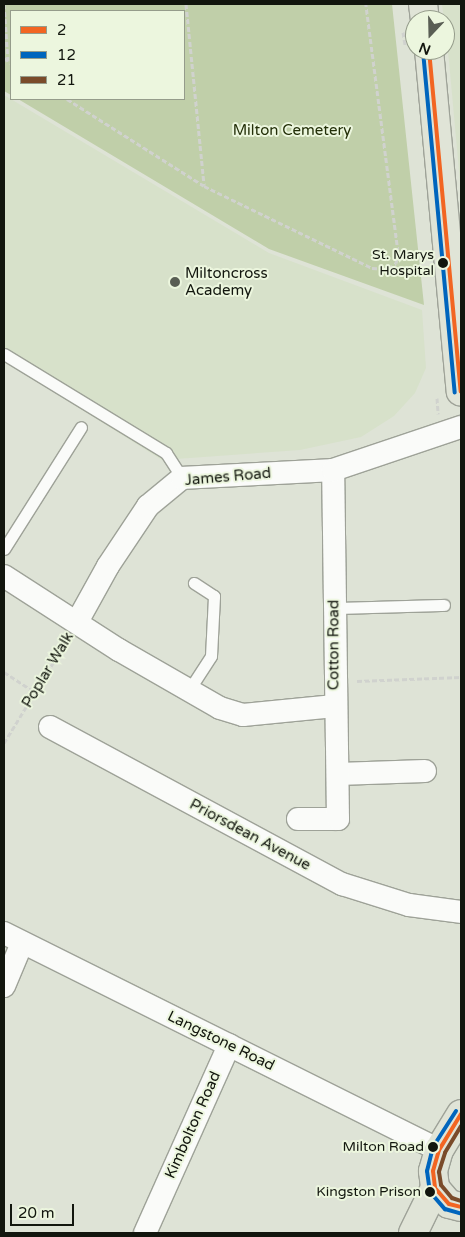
<!DOCTYPE html>
<html>
<head>
<meta charset="utf-8">
<style>
	body { margin:0 }
	#map { position:relative; width:465px; height:1237px; overflow:hidden; background:#dee3d6; font-family:"Varela Round",sans-serif }
	div>[style] { position:absolute }
	.built>* { inset:0; background:#d7e1ca }
	.green>* { inset:0; background:#c0cfa9 }
	.path>* { height:3px; margin-top:-1.5px; transform-origin:0; background:repeating-linear-gradient(90deg,#d0d2ce 0 5px,transparent 0 7.5px) }
	.roads { filter:drop-shadow(1px 0 #9ea298) drop-shadow(-1px 0 #9ea298) drop-shadow(0 1px #9ea298) drop-shadow(0 -1px #9ea298) }
	.service>* { height:11px; margin:-5.5px; padding:0 5.5px; transform-origin:5.5px; border-radius:5.5px; background:#fafbf9 }
	.minor>* { height:22px; margin:-11px; padding:0 11px; transform-origin:11px; border-radius:11px; background:#fafbf9 }
	.primary>* { height:28px; margin:-14px; padding:0 14px; transform-origin:14px; border-radius:14px; background:#e0e4d7 }
	.bus-1>* { height:4px; margin:-2px; padding:0 2px; transform-origin:2px; border-radius:2px; background:#f26522 }
	.bus-2>* { height:4px; margin:-2px; padding:0 2px; transform-origin:2px; border-radius:2px; background:#0065bd }
	.bus-3>* { height:4px; margin:-2px; padding:0 2px; transform-origin:2px; border-radius:2px; background:#7a4b2a }
	.dots>* { width:14px; height:14px; translate:-50% -50%; box-sizing:border-box; border:2px solid #ecf6de; border-radius:50% }
	span { translate:-50% -50%; white-space:nowrap; text-align:center; line-height:1.15; -webkit-text-stroke:4px #ecf6de; paint-order:stroke }
	.bus-label { font-size:14px; color:#12160e }
	.right { translate:-100% -50%; text-align:right }
	.park-label { font-size:15px; color:#232f08 }
	.poi-label { font-size:15px; color:#12160e }
	.left { translate:0 -50%; text-align:left }
	.street-label { font-size:15px; color:#12160e }
	.frame { position:absolute; inset:0; border:5px solid #12160e; pointer-events:none }
	.legend { position:absolute; left:10px; top:10px; width:175px; height:90px; box-sizing:border-box; background:#ecf6de; border:1px solid #959c8b; margin:0; padding:6px 9px; list-style:none; font-size:15px; color:#12160e }
	.legend li { display:flex; align-items:center; gap:10px; height:25px }
	.legend b { width:25px; border:1px solid #959c8b }
	.north { position:absolute; left:405px; top:10px; width:50px; height:50px; box-sizing:border-box; background:#ecf6de; border:1px solid #959c8b; border-radius:50%; rotate:201deg; font-size:14px; font-weight:700; line-height:20px; text-align:center; color:#12160e }
	.north::after { content:''; display:block; margin:auto; width:18px; height:22px; background:#595e54; clip-path:polygon(50% 0,100% 100%,50% 72%,0 100%) }
	.scale { position:absolute; left:10px; top:1204px; width:64px; height:22px; box-sizing:border-box; border:2px solid #12160e; border-top:0; padding-left:6px; font-size:15px; line-height:18px; white-space:nowrap; color:#12160e; -webkit-text-stroke:4px #ecf6de; paint-order:stroke }
</style>
</head>
<body>
<div id="map">
	<div class="built">
		<div style="clip-path:polygon(442px 4px,461px 4px,461px 193px,449px 61px)"></div>
		<div style="clip-path:polygon(4px 95px,269px 253px,422px 310px,426px 368px,415px 393px,394px 416px,361px 437px,300px 450px,162px 460px,4px 361px)"></div>
	</div>
	<div class="green">
		<div style="clip-path:polygon(4px 4px,392px 4px,424px 305px,269px 249px,18px 99px,184px 99px,184px 11px,11px 11px,11px 95px,4px 91px)"></div>
	</div>
	<div class="path">
		<div style="left:4px;top:4px;width:57px;rotate:86deg"></div>
		<div style="left:186px;top:4px;width:182px;rotate:84.3deg"></div>
		<div style="left:403px;top:32px;width:13px;rotate:81deg"></div>
		<div style="left:4px;top:58px;width:9px;rotate:36deg"></div>
		<div style="left:67px;top:99px;width:162px;rotate:32.4deg"></div>
		<div style="left:204px;top:186px;width:187px;rotate:26deg"></div>
		<div style="left:372px;top:268px;width:17px;rotate:3deg"></div>
		<div style="left:389px;top:269px;width:9px;rotate:-41deg"></div>
		<div style="left:396px;top:263px;width:11px;rotate:-80deg"></div>
		<div style="left:398px;top:252px;width:250px;rotate:-97.4deg"></div>
		<div style="left:437px;top:398px;width:16px;rotate:86deg"></div>
		<div style="left:4px;top:672px;width:37px;rotate:33deg"></div>
		<div style="left:357px;top:681px;width:104px;rotate:-2.2deg"></div>
		<div style="left:4px;top:743px;width:119px;rotate:-58.5deg"></div>
	</div>
	<div class="roads">
		<div class="service">
			<div style="left:4px;top:354px;width:190px;rotate:31.4deg"></div>
			<div style="left:166px;top:453px;width:30px;rotate:57deg"></div>
			<div style="left:4px;top:549px;width:144px;rotate:-57.7deg"></div>
			<div style="left:334px;top:608px;width:110px;rotate:-1.6deg"></div>
			<div style="left:189px;top:690px;width:40px;rotate:-57.1deg"></div>
			<div style="left:211px;top:656px;width:60px;rotate:-87.1deg"></div>
			<div style="left:214px;top:596px;width:24px;rotate:-147deg"></div>
		</div>
		<div class="minor">
			<div style="left:4px;top:576px;width:137px;rotate:32.8deg"></div>
			<div style="left:119px;top:650px;width:116px;rotate:29.9deg"></div>
			<div style="left:220px;top:708px;width:24px;rotate:17deg"></div>
			<div style="left:243px;top:715px;width:92px;rotate:-5.6deg"></div>
			<div style="left:77px;top:622px;width:64px;rotate:-61deg"></div>
			<div style="left:108px;top:566px;width:72px;rotate:-56.3deg"></div>
			<div style="left:148px;top:506px;width:44px;rotate:-39.5deg"></div>
			<div style="left:182px;top:478px;width:151px;rotate:-3deg"></div>
			<div style="left:50px;top:727px;width:332px;rotate:28.3deg"></div>
			<div style="left:342px;top:884px;width:70px;rotate:17.4deg"></div>
			<div style="left:409px;top:905px;width:52px;rotate:7.7deg"></div>
			<div style="left:338px;top:774px;width:87px;rotate:-2deg"></div>
			<div style="left:298px;top:819px;width:40px"></div>
			<div style="left:338px;top:819px;width:349px;rotate:-90.8deg"></div>
			<div style="left:333px;top:470px;width:135px;rotate:-18.6deg"></div>
			<div style="left:4px;top:933px;width:486px;rotate:26.5deg"></div>
			<div style="left:4px;top:986px;width:47px;rotate:-67.3deg"></div>
			<div style="left:145px;top:1233px;width:206px;rotate:-65.9deg"></div>
		</div>
		<div class="primary">
			<div style="left:423px;top:4px;width:16px;rotate:83deg"></div>
			<div style="left:429px;top:50px;width:343px;rotate:84.7deg"></div>
			<div style="left:461px;top:1114px;width:42px;rotate:121.4deg"></div>
			<div style="left:439px;top:1150px;width:22px;rotate:106deg"></div>
			<div style="left:433px;top:1171px;width:17px;rotate:83deg"></div>
			<div style="left:435px;top:1188px;width:21px;rotate:49deg"></div>
			<div style="left:449px;top:1204px;width:12px;rotate:14deg"></div>
			<div style="left:413px;top:1233px;width:50px;rotate:-63.9deg"></div>
		</div>
	</div>
	<div class="bus-1">
		<div style="left:429px;top:50px;width:343px;rotate:84.7deg"></div>
		<div style="left:461px;top:1114px;width:42px;rotate:121.4deg"></div>
		<div style="left:439px;top:1150px;width:22px;rotate:106deg"></div>
		<div style="left:433px;top:1171px;width:17px;rotate:83deg"></div>
		<div style="left:435px;top:1188px;width:21px;rotate:49deg"></div>
		<div style="left:449px;top:1204px;width:12px;rotate:14deg"></div>
	</div>
	<div class="bus-2">
		<div style="left:423px;top:51px;width:343px;rotate:84.7deg"></div>
		<div style="left:456px;top:1111px;width:43px;rotate:122.6deg"></div>
		<div style="left:433px;top:1147px;width:25px;rotate:104deg"></div>
		<div style="left:427px;top:1171px;width:21px;rotate:82deg"></div>
		<div style="left:430px;top:1192px;width:23px;rotate:49deg"></div>
		<div style="left:445px;top:1209px;width:15px;rotate:16deg"></div>
	</div>
	<div class="bus-3">
		<div style="left:461px;top:1126px;width:31px;rotate:121deg"></div>
		<div style="left:445px;top:1153px;width:20px;rotate:108deg"></div>
		<div style="left:439px;top:1172px;width:13px;rotate:81deg"></div>
		<div style="left:441px;top:1185px;width:17px;rotate:50deg"></div>
		<div style="left:452px;top:1198px;width:9px;rotate:18deg"></div>
	</div>
	<div class="dots">
		<div style="left:443px;top:263px;background:#12160e"></div>
		<div style="left:175px;top:282px;background:#595e54"></div>
		<div style="left:433px;top:1147px;background:#12160e"></div>
		<div style="left:430px;top:1192px;background:#12160e"></div>
	</div>
	<div class="bus-label">
		<span class="right" style="left:434px;top:263px">St. Marys<br>Hospital</span>
		<span class="right" style="left:424px;top:1147px">Milton Road</span>
		<span class="right" style="left:421px;top:1192px">Kingston Prison</span>
	</div>
	<div class="park-label">
		<span style="left:292px;top:131px">Milton Cemetery</span>
	</div>
	<div class="poi-label">
		<span class="left" style="left:185px;top:282px">Miltoncross<br>Academy</span>
	</div>
	<div class="street-label">
		<span style="left:228px;top:477px;rotate:-5deg">James Road</span>
		<span style="left:334px;top:645px;rotate:-90deg">Cotton Road</span>
		<span style="left:48px;top:670px;rotate:-59deg">Poplar Walk</span>
		<span style="left:250px;top:835px;rotate:28deg">Priorsdean Avenue</span>
		<span style="left:221px;top:1041px;rotate:26deg">Langstone Road</span>
		<span style="left:193px;top:1125px;rotate:-66deg">Kimbolton Road</span>
	</div>
	<div class="frame"></div>
	<ul class="legend">
	<li><b style="height:6px;background:#f26522"></b>2</li>
	<li><b style="height:6px;background:#0065bd"></b>12</li>
	<li><b style="height:6px;background:#7a4b2a"></b>21</li>
	</ul>
	<div class="north">N</div>
	<div class="scale">20 m</div>
</div>
</body>
</html>
